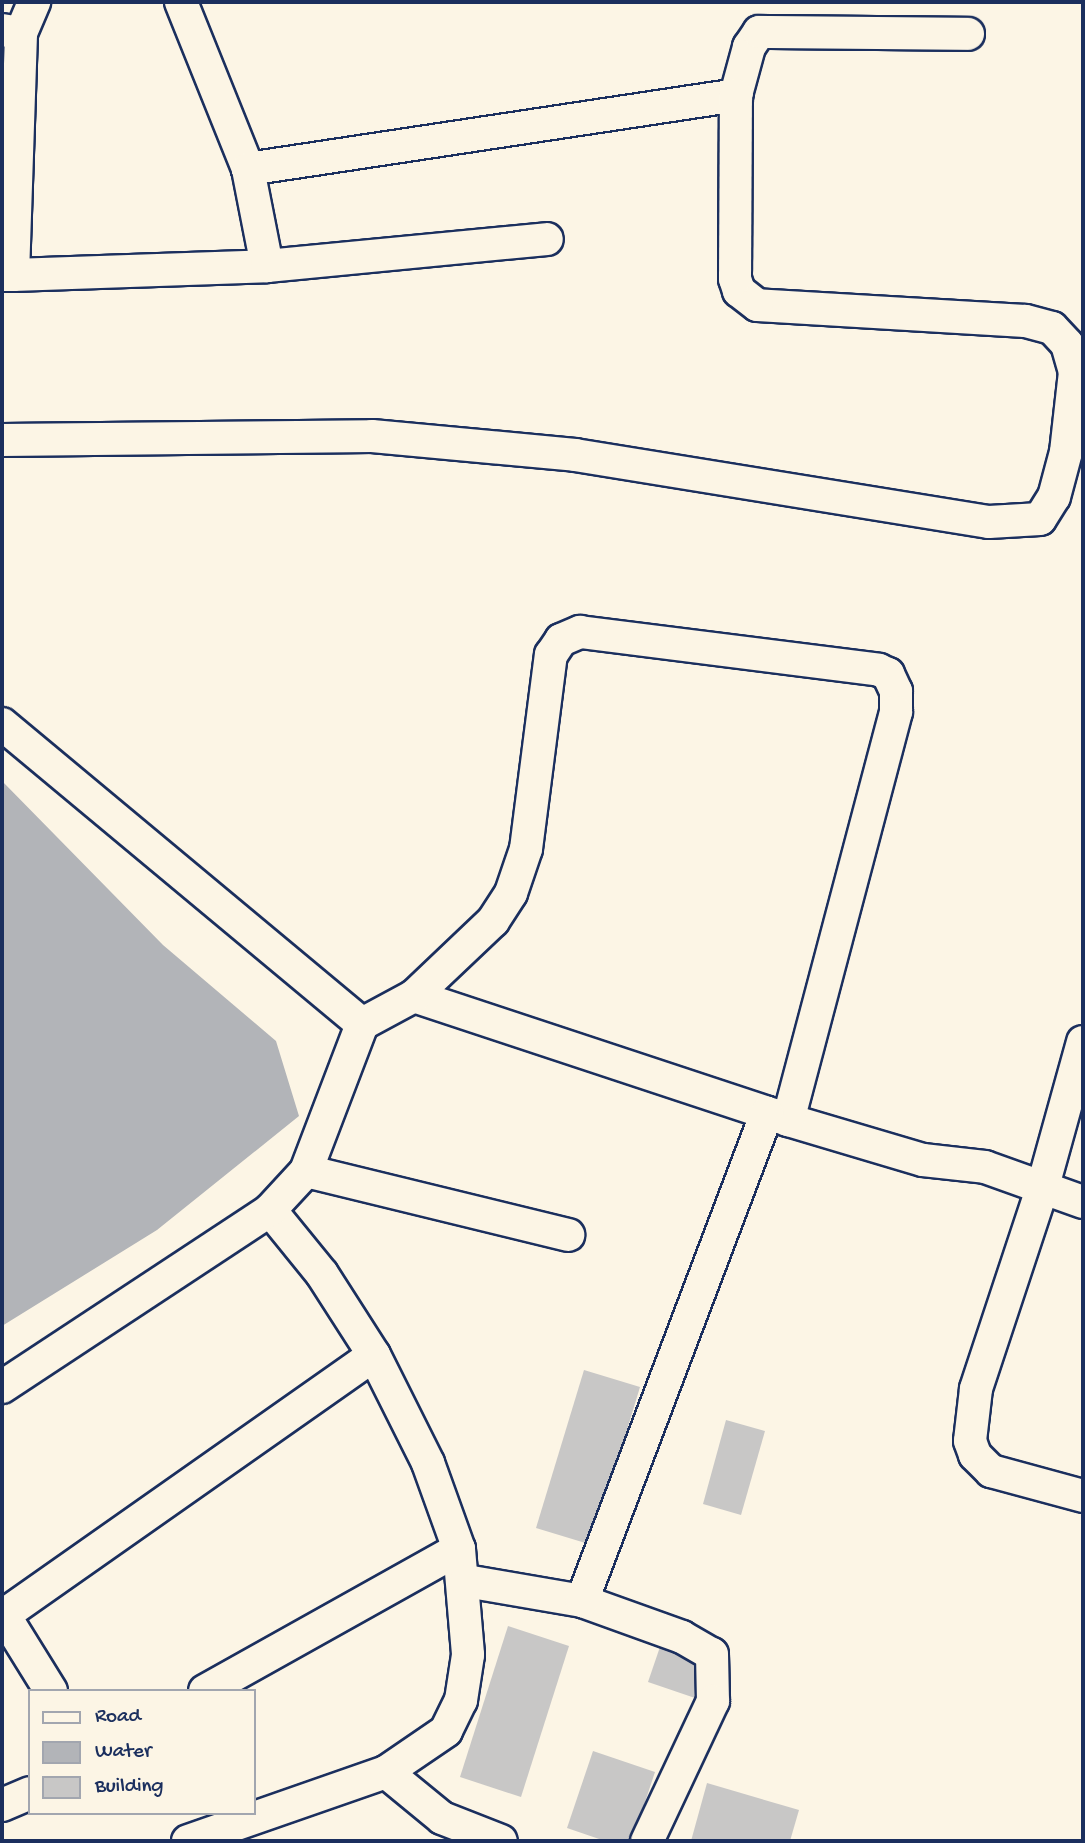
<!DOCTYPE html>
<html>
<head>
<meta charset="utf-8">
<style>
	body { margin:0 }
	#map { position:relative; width:1085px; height:1843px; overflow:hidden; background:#fcf5e5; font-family:"Gochi Hand",sans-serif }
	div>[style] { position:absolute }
	.water>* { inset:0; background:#b2b4b8 }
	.building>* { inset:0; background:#c8c7c6 }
	.roads { filter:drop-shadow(2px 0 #1b2f5e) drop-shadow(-2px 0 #1b2f5e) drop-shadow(0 2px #1b2f5e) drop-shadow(0 -2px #1b2f5e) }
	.minor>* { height:32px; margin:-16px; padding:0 16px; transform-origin:16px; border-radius:16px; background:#fcf5e5 }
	span { translate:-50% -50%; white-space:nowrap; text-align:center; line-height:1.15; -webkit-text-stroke:5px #fcf5e5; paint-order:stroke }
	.frame { position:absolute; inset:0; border:4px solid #1b2f5e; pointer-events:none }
	.legend { position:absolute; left:28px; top:1689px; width:228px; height:126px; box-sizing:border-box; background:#fcf5e5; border:2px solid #a2a6af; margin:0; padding:9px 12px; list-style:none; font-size:21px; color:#1b2f5e }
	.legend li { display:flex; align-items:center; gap:14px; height:35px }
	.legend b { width:35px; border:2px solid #a2a6af }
</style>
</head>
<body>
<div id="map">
	<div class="water">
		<div style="clip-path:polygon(2px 781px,163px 945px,276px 1041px,299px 1116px,157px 1230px,2px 1326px)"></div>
	</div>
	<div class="building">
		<div style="clip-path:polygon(584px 1370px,640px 1387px,592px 1545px,536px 1528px)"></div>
		<div style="clip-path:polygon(726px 1420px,765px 1431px,741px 1515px,703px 1504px)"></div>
		<div style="clip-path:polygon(508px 1626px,569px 1646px,521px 1797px,460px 1777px)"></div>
		<div style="clip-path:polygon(662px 1641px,709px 1657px,695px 1698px,648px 1682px)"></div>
		<div style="clip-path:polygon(593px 1751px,655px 1772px,632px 1841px,605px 1841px,567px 1828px)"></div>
		<div style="clip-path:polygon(707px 1783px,799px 1810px,790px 1841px,691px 1841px)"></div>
	</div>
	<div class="roads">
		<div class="minor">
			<div style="left:181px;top:2px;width:180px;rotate:68.1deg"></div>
			<div style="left:248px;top:169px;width:99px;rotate:78.9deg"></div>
			<div style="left:2px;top:30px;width:19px;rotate:9deg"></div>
			<div style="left:21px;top:33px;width:34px;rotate:-67deg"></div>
			<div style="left:248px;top:169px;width:494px;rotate:-8.6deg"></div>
			<div style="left:736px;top:95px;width:50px;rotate:-74.8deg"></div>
			<div style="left:749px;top:47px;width:18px;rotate:-56deg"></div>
			<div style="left:759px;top:32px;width:209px;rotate:0.5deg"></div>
			<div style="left:2px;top:275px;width:11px"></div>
			<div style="left:13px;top:275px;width:242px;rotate:-88.1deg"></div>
			<div style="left:13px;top:275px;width:254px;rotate:-2deg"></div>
			<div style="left:267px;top:266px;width:281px;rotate:-5.5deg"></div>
			<div style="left:2px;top:440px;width:370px;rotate:-0.6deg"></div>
			<div style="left:372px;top:436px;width:204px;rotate:5.3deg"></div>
			<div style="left:575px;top:455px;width:419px;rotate:9.2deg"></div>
			<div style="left:989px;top:522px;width:51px;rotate:-3.4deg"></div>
			<div style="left:1040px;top:519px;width:26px;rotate:-58deg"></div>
			<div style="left:1054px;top:497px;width:47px;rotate:-75.1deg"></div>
			<div style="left:1066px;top:452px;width:81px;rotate:-83.6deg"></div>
			<div style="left:1075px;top:372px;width:29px;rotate:-106deg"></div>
			<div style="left:1067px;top:344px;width:22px;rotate:-133deg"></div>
			<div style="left:1052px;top:328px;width:28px;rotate:-165deg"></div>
			<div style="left:1025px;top:321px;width:268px;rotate:-176.6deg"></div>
			<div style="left:757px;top:305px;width:23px;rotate:-142deg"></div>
			<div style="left:739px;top:291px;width:13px;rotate:-108deg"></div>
			<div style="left:735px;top:279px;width:184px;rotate:-89.7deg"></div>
			<div style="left:2px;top:724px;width:469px;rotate:39.8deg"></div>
			<div style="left:414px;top:996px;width:394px;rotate:18.3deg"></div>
			<div style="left:788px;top:1120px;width:141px;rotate:16.5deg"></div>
			<div style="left:923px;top:1160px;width:62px;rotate:6.4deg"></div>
			<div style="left:985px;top:1167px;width:104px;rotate:19.7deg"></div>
			<div style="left:1083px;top:1042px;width:149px;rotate:105.5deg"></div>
			<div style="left:1043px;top:1186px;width:214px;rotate:108.3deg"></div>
			<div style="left:976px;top:1389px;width:52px;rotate:96.6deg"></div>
			<div style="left:970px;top:1441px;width:15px;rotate:70deg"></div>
			<div style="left:975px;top:1455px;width:23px;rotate:45deg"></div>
			<div style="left:991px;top:1471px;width:95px;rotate:15.2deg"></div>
			<div style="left:306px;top:1171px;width:270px;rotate:13.7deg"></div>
			<div style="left:270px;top:1210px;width:82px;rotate:50.9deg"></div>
			<div style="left:322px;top:1274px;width:96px;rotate:57.3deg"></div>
			<div style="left:374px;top:1355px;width:121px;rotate:63.4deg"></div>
			<div style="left:428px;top:1463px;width:91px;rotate:70.2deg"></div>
			<div style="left:459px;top:1549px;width:106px;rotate:85.1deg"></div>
			<div style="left:468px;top:1655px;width:46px;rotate:98.8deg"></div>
			<div style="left:461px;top:1700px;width:34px;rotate:116deg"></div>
			<div style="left:446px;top:1731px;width:73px;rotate:145.7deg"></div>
			<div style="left:2px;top:1387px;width:321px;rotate:-33.4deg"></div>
			<div style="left:270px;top:1210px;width:53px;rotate:-47.3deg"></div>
			<div style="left:306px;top:1171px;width:157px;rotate:-69.1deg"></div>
			<div style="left:362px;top:1024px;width:59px;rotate:-28.3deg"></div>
			<div style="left:414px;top:996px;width:109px;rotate:-43.5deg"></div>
			<div style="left:493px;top:921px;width:33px;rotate:-57deg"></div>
			<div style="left:511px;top:893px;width:46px;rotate:-71.2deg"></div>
			<div style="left:526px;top:849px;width:196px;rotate:-82.7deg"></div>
			<div style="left:551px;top:655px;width:18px;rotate:-56deg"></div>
			<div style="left:561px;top:640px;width:21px;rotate:-23deg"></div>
			<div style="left:580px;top:632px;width:301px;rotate:7.2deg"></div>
			<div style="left:879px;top:670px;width:10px;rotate:24deg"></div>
			<div style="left:888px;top:674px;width:19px;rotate:65deg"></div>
			<div style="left:896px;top:691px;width:21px;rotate:90deg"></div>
			<div style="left:896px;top:712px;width:422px;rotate:104.8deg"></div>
			<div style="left:466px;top:1581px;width:118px;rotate:9.8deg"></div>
			<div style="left:582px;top:1601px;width:106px;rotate:19.8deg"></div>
			<div style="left:682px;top:1637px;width:34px;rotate:30deg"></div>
			<div style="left:712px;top:1654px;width:47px;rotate:88.8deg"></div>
			<div style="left:713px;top:1701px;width:155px;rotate:115.2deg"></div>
			<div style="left:582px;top:1601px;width:522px;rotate:-69.24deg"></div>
			<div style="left:2px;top:1612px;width:93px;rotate:58.2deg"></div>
			<div style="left:4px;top:1615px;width:452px;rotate:-35.1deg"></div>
			<div style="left:205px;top:1691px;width:291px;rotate:-29.2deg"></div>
			<div style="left:2px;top:1805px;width:30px;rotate:-23deg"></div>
			<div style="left:188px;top:1841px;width:210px;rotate:-19.2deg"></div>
			<div style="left:386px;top:1772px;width:72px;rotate:39.4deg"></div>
			<div style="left:442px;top:1818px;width:63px;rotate:21.3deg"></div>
		</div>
	</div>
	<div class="frame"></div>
	<ul class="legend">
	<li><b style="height:9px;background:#fcf5e5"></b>Road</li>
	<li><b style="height:19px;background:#b2b4b8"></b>Water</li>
	<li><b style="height:19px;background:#c8c7c6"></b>Building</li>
	</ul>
</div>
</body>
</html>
